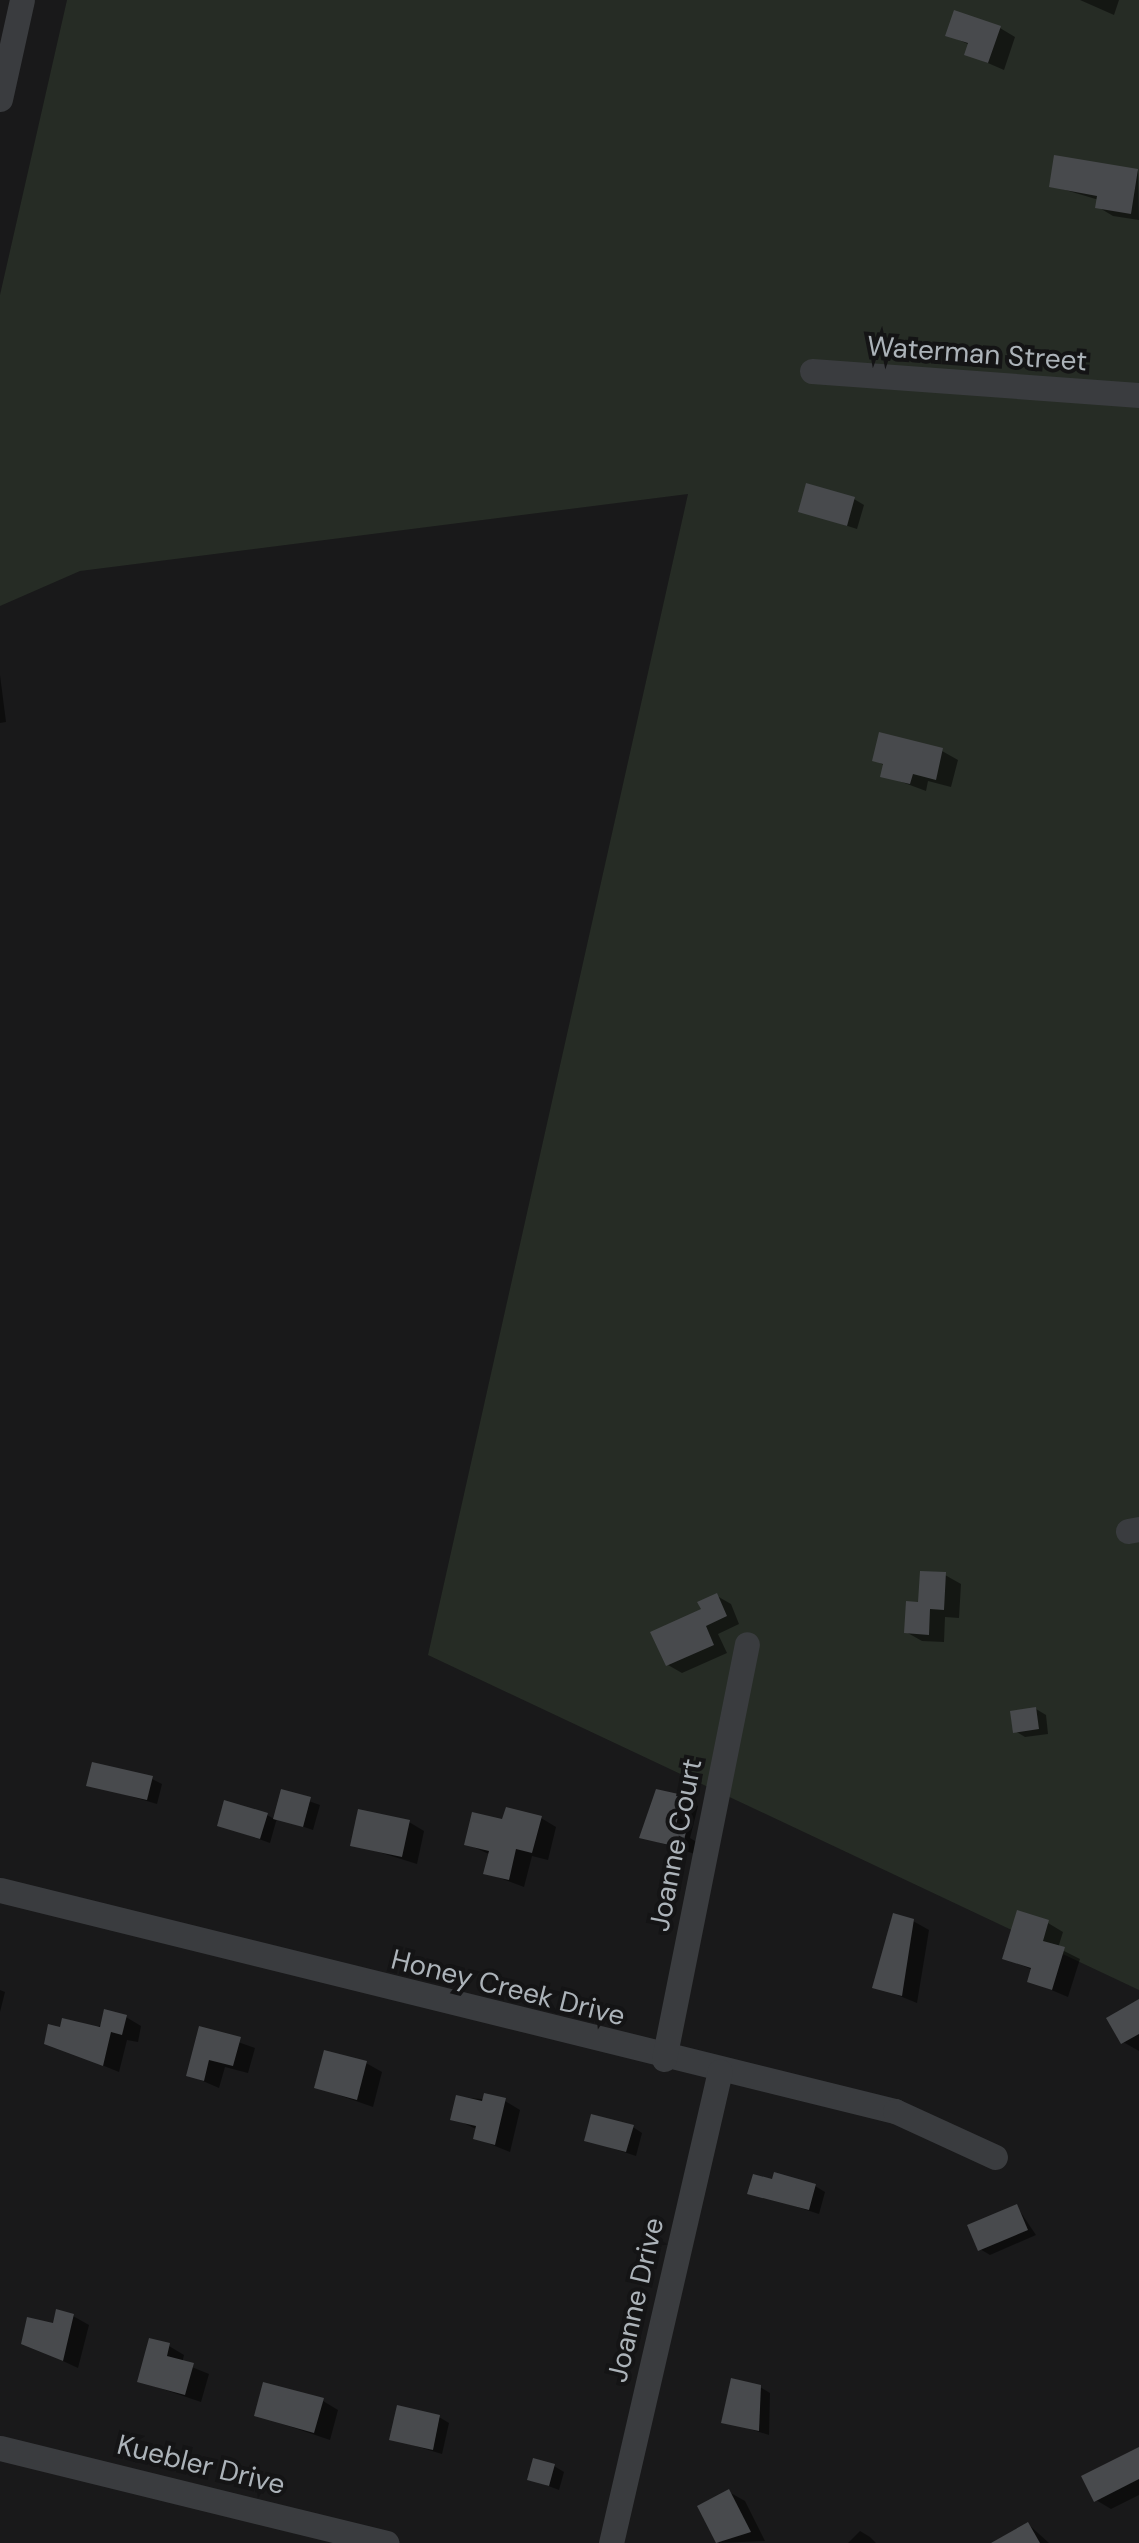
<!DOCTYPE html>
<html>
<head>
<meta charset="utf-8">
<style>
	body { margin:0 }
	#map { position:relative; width:1139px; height:2543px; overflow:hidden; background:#19191a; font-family:"DM Sans",sans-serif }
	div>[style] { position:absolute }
	.green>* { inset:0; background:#262c25 }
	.shadow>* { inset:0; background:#0007 }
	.building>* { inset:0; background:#484a4d }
	.minor>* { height:25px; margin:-12.5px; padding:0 12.5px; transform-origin:12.5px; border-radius:12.5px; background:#3a3c3f }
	span { translate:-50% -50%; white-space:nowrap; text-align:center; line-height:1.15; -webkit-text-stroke:8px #141415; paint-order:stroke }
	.street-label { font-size:28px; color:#acb3b9 }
</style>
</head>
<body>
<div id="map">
	<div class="green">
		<div style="clip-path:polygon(67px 0,1139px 0,1139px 1990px,428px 1655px,688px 494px,80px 571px,0 606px,0 295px)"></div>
	</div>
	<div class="shadow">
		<div style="clip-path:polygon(1080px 0,1119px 0,1114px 15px)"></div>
		<div style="clip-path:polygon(1000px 28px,1015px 37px,1004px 70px,967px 54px,970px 45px,948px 35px)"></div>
		<div style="clip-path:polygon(1138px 171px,1139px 220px,1113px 216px,1098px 207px,1099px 200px,1052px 186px)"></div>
		<div style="clip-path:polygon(854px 499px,864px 505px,857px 529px,801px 511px)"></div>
		<div style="clip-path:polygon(0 675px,6px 722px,0 723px)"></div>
		<div style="clip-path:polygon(942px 751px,958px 760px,951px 787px,928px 781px,926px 791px,883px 775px,885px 766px,875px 760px)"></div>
		<div style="clip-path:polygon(945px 1575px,961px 1584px,959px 1618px,945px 1617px,944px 1642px,922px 1641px,906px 1632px)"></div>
		<div style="clip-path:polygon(717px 1596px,731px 1604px,739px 1624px,718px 1634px,727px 1653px,682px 1673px,668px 1665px)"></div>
		<div style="clip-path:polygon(1036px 1709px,1046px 1715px,1048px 1734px,1025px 1737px,1015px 1731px)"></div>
		<div style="clip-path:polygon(152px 1779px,162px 1784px,157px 1804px,89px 1784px)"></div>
		<div style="clip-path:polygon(283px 1792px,320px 1805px,313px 1830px,277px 1818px,270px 1843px,220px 1825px,267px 1815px,276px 1820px)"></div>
		<div style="clip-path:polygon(682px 1798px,698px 1806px,690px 1838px,700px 1844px,698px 1855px,642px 1837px)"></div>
		<div style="clip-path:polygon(541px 1818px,556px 1827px,548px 1860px,532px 1856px,524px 1887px,486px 1873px,491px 1855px,467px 1844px,504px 1822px)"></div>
		<div style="clip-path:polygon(409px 1822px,424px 1831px,417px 1864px,353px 1844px)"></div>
		<div style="clip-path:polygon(913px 1921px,929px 1930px,917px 2003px,875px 1986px)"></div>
		<div style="clip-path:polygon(1048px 1923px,1063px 1932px,1058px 1948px,1080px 1959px,1068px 1997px,1030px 1981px,1033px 1970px,1005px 1958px)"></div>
		<div style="clip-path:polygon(0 1990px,5px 1992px,0 2012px)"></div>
		<div style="clip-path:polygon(1139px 2003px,1139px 2051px,1123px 2042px)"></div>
		<div style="clip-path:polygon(126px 2017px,141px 2026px,138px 2042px,127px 2040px,119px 2072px,47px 2043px)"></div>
		<div style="clip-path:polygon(201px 2029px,255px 2048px,248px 2073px,225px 2067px,219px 2088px,189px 2075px)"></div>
		<div style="clip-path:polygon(366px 2063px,382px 2072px,373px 2107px,316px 2087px)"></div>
		<div style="clip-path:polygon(458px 2097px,505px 2101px,520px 2110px,510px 2152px,475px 2138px,478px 2130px,453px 2118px)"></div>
		<div style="clip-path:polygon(633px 2127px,642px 2133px,636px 2156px,587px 2140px)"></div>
		<div style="clip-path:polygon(815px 2186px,825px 2192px,819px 2214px,750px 2192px)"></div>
		<div style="clip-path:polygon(1017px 2207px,1036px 2235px,990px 2255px,980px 2249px)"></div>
		<div style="clip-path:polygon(73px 2316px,89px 2325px,78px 2368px,24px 2343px)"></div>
		<div style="clip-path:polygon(169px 2346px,184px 2355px,182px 2363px,209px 2374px,201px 2402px,139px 2381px)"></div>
		<div style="clip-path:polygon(760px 2387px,770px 2393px,769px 2435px,724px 2421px)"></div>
		<div style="clip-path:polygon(323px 2401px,338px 2410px,330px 2440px,256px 2415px)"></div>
		<div style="clip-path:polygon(439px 2417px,449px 2423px,442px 2454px,392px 2439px)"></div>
		<div style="clip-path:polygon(1139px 2449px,1139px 2495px,1111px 2509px,1096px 2500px)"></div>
		<div style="clip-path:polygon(554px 2466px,564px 2472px,559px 2490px,530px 2479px)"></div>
		<div style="clip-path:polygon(729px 2492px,745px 2501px,765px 2541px,719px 2543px,700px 2507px)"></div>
		<div style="clip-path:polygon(1028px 2524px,1049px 2543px,996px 2543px)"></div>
		<div style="clip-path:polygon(860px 2531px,870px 2537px,876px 2543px,848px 2543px)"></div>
	</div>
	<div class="building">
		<div style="clip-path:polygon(954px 10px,1001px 26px,988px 63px,964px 55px,968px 43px,945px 36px)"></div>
		<div style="clip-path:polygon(1054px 155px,1138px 169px,1131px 214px,1095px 208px,1097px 196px,1049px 187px)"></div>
		<div style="clip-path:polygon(806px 483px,855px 497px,847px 526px,798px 512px)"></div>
		<div style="clip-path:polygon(879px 732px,943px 748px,936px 780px,913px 774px,910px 784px,880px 777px,883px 764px,872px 761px)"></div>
		<div style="clip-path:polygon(920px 1571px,946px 1572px,944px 1610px,930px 1609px,929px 1635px,904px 1633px,906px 1601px,918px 1602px)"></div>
		<div style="clip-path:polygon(717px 1593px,727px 1616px,706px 1626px,714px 1645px,666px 1666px,650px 1632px,701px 1609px,697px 1602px)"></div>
		<div style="clip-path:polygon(1036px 1707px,1039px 1729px,1013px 1733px,1010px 1711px)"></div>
		<div style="clip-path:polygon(92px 1762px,153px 1776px,147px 1800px,86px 1786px)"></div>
		<div style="clip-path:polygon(281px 1789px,311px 1797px,303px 1827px,273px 1819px)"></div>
		<div style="clip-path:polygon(656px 1789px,683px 1795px,675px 1830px,686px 1832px,682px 1848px,639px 1838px)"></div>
		<div style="clip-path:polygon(224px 1800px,268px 1813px,260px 1839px,217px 1826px)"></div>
		<div style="clip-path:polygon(506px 1807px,542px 1816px,532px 1853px,516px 1849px,509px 1880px,483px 1874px,489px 1851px,464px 1845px,472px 1812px,502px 1819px)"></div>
		<div style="clip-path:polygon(358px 1809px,410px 1820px,402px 1857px,350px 1846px)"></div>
		<div style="clip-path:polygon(1017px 1910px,1049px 1920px,1043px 1941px,1065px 1947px,1052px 1990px,1027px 1982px,1031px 1968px,1002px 1959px)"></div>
		<div style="clip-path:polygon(893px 1913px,914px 1919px,902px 1996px,872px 1988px)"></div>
		<div style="clip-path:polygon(1139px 1999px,1139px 2034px,1121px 2044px,1106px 2018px)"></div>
		<div style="clip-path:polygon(104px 2009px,127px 2015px,122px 2035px,111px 2032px,103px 2066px,44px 2044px,48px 2024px,60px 2027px,62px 2018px,100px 2027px)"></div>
		<div style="clip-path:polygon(199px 2026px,241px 2037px,233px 2066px,209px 2060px,204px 2081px,186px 2076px)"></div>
		<div style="clip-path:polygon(324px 2050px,367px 2061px,357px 2100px,314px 2088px)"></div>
		<div style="clip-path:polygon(484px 2093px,506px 2098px,495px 2145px,473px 2139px,476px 2126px,450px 2120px,456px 2095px,482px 2101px)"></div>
		<div style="clip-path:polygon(591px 2114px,634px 2125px,626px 2152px,584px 2141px)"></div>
		<div style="clip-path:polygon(774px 2172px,816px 2184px,809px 2210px,747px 2194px,753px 2174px,772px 2179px)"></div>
		<div style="clip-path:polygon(1017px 2204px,1028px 2230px,978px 2251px,967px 2225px)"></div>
		<div style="clip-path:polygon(56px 2309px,74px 2314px,63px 2361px,21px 2344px,27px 2317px,53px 2323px)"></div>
		<div style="clip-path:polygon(149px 2338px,170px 2343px,167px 2356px,194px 2363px,185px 2395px,137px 2382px)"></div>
		<div style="clip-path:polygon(731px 2378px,761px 2385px,759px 2431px,721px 2423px)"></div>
		<div style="clip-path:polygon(263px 2382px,324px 2398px,314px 2433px,254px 2416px)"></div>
		<div style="clip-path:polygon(397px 2405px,440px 2415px,433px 2450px,389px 2440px)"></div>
		<div style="clip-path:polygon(1139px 2447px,1139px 2479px,1094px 2502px,1081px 2476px)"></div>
		<div style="clip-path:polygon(533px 2458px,555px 2464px,549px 2486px,527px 2480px)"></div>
		<div style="clip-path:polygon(729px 2489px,751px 2532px,716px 2543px,697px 2506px)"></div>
		<div style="clip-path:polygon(1028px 2522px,1040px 2543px,991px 2543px)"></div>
	</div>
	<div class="minor">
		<div style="left:0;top:99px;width:101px;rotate:-77.5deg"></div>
		<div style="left:812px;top:371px;width:328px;rotate:4.2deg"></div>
		<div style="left:1128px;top:1531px;width:11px;rotate:-10deg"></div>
		<div style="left:0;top:1890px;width:922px;rotate:13.87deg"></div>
		<div style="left:895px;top:2111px;width:110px;rotate:24.7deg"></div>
		<div style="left:664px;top:2059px;width:423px;rotate:-78.7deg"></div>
		<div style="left:0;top:2448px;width:398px;rotate:13.8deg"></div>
		<div style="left:611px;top:2543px;width:484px;rotate:-77deg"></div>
	</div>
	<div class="street-label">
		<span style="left:977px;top:354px;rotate:4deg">Waterman Street</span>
		<span style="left:676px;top:1845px;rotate:-79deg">Joanne Court</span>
		<span style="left:508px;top:1988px;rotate:14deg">Honey Creek Drive</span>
		<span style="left:636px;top:2300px;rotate:-77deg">Joanne Drive</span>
		<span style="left:201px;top:2465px;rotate:14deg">Kuebler Drive</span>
	</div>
</div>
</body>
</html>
